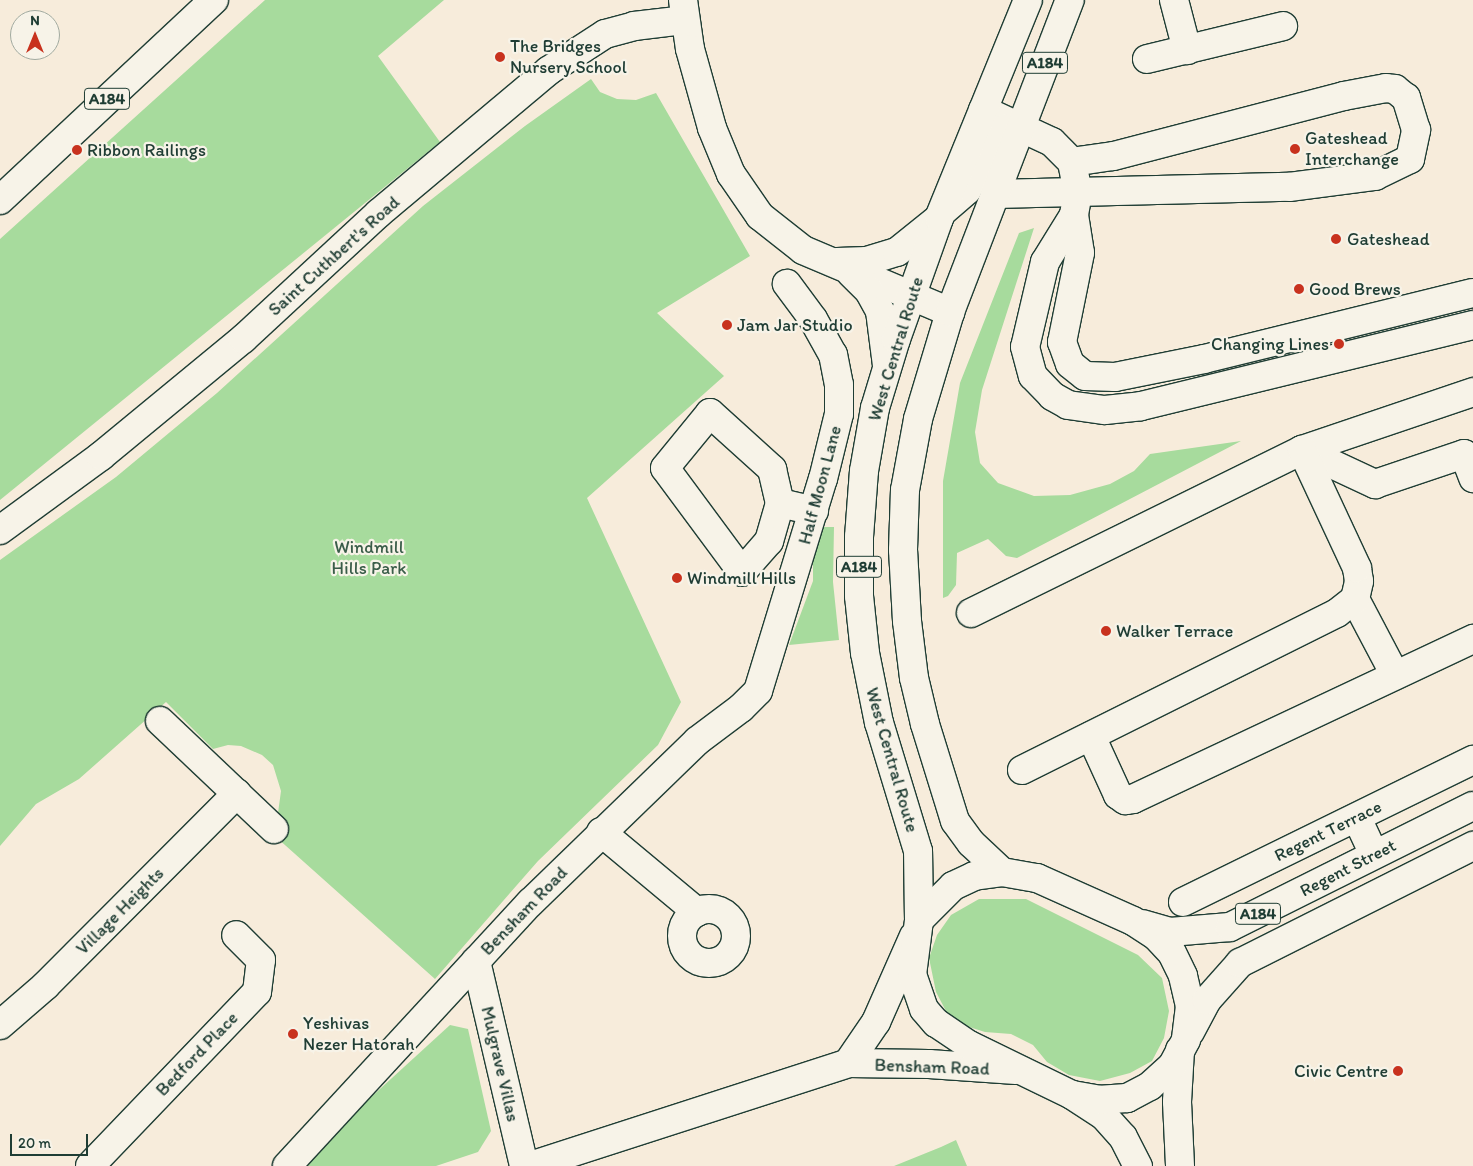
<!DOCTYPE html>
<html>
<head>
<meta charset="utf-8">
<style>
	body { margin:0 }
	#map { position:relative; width:1473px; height:1166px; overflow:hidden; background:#f7ecdb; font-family:Itim,sans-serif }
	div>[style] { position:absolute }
	.green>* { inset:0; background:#a7db9d }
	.roads { filter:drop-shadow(1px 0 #1f3d34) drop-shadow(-1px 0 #1f3d34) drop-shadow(0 1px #1f3d34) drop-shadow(0 -1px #1f3d34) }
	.minor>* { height:28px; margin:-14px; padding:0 14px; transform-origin:14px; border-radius:14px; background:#f7f3e8 }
	.minor>.ring { margin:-14px; padding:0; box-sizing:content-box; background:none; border:28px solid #f7f3e8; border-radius:50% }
	.major>* { height:28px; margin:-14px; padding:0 14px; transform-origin:14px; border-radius:14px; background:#f7f3e8 }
	.highway>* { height:28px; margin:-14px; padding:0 14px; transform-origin:14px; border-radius:14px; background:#f7f3e8 }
	.dots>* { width:14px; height:14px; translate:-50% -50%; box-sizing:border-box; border:2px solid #f7f3e8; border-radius:50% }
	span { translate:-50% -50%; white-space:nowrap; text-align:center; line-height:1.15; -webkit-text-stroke:4.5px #f7f3e8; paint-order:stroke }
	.shield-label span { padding:1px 4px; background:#f7f3e8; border:1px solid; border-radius:4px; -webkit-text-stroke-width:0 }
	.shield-label { font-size:16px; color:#1f3d34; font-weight:700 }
	.poi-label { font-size:18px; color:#1f3d34 }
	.left { translate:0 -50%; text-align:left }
	.right { translate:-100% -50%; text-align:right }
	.street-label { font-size:18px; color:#1f3d34 }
	.park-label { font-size:18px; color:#3a5d49 }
	.north { position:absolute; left:10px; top:10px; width:50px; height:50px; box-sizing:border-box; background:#f7f3e8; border:1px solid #a1aaa0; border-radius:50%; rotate:0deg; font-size:14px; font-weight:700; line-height:20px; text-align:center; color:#1f3d34 }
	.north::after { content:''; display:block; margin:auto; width:18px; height:22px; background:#c8321e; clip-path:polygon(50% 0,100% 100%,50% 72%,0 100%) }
	.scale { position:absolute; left:10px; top:1134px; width:78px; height:22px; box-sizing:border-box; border:2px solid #1f3d34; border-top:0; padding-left:6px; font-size:15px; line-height:18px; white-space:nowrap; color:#1f3d34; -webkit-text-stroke:4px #f7f3e8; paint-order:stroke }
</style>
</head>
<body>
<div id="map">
	<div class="green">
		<div style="clip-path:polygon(265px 0,444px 0,378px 56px,440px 142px,0 500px,0 239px)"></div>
		<div style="clip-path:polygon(591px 79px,600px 92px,617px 99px,636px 100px,656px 93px,750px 256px,657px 313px,724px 376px,587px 498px,681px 702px,658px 745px,538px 861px,435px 979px,276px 837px,282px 828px,278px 813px,281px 791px,273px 765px,262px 755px,241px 746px,228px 745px,213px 749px,166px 702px,79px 779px,36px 804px,0 846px,0 560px,116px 477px,217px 393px,423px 206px,525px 126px)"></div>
		<div style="clip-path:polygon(1034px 228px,982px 390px,975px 432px,980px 463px,998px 483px,1034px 496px,1070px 495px,1110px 484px,1134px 471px,1150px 454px,1241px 441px,1017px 558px,1006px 556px,988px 539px,957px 553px,956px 585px,948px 596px,943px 598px,943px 481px,960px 383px,1019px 233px)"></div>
		<div style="clip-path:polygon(822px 527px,834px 527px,833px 582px,839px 640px,789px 645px,813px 581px,813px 551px)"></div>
		<div style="clip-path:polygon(979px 899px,1026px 899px,1138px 955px,1162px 978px,1169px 1011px,1164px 1038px,1152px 1061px,1130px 1073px,1100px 1081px,1069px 1075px,1047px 1062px,1033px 1045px,1011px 1034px,985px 1032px,966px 1026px,947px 1013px,936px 992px,929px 958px,937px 935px,951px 915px)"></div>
		<div style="clip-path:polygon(450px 1025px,468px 1029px,491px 1131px,478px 1152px,436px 1166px,305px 1166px,346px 1120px)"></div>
		<div style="clip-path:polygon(956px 1140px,967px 1166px,894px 1166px,941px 1147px)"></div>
	</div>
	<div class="roads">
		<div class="minor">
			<div style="left:683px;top:0;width:49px;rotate:81.9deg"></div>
			<div style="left:690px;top:49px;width:82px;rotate:74.4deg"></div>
			<div style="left:712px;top:128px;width:50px;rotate:67.6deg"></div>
			<div style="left:731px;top:174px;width:51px;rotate:55.4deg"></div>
			<div style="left:760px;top:216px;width:55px;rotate:38.3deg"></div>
			<div style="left:803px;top:250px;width:160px;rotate:22.9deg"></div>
			<div style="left:1174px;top:0;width:52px;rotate:75.4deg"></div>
			<div style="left:1147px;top:59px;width:140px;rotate:-13.6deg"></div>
			<div style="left:983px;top:110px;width:76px;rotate:24.9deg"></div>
			<div style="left:1052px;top:142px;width:28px;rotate:45deg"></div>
			<div style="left:1072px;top:162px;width:31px;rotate:79deg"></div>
			<div style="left:1078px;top:192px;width:23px;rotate:100deg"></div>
			<div style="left:1074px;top:215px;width:38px;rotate:81deg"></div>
			<div style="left:1080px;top:253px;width:91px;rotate:101.4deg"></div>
			<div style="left:1062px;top:342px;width:23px;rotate:70deg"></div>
			<div style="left:1070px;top:364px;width:19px;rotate:39deg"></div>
			<div style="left:1085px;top:376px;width:30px;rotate:2deg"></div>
			<div style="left:1115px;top:377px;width:91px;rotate:-11.4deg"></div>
			<div style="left:1204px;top:359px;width:277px;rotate:-13.8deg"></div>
			<div style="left:995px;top:194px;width:294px;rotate:-1.4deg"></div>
			<div style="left:1289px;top:187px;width:87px;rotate:-7.3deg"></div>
			<div style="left:1375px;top:176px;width:39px;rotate:-26deg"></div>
			<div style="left:1410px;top:159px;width:30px;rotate:-78deg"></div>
			<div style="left:1416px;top:130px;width:34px;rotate:-107deg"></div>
			<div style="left:1406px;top:98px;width:14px;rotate:-141deg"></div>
			<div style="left:1395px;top:89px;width:9px;rotate:-174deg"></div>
			<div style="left:1386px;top:88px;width:43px;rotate:169.2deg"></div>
			<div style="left:1344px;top:96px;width:239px;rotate:165.4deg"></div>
			<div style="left:1113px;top:156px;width:41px;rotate:171.7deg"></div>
			<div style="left:942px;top:212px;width:33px;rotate:-41deg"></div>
			<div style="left:967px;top:190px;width:64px;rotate:-61.8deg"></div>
			<div style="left:997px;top:134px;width:9px;rotate:-36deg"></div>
			<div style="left:1004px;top:129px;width:16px;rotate:-7deg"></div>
			<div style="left:1074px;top:215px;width:55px;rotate:121.7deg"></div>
			<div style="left:1045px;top:262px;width:87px;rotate:103.2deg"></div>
			<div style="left:1025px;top:347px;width:30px;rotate:75deg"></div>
			<div style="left:1033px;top:376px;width:28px;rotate:46deg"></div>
			<div style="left:1052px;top:396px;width:18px;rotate:29deg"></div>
			<div style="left:1068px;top:405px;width:37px;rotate:8deg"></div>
			<div style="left:1105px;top:410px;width:36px;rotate:-6deg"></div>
			<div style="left:1141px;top:406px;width:342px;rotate:-13.7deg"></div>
			<div style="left:837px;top:262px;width:30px;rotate:-2deg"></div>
			<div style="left:867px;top:261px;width:31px;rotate:-17deg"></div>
			<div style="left:897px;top:252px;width:54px;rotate:-39deg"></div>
			<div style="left:851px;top:273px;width:25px;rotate:45deg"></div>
			<div style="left:869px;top:291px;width:23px;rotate:61deg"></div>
			<div style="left:880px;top:311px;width:55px;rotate:82.7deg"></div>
			<div style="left:1302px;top:450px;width:81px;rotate:25deg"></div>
			<div style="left:1375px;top:484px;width:94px;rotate:-18.6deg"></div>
			<div style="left:1464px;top:454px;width:26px;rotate:69deg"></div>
			<div style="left:780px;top:503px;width:40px;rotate:106deg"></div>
			<div style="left:769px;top:541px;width:41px;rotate:131.1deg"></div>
			<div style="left:742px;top:572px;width:129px;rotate:-126.5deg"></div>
			<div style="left:665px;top:468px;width:71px;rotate:-50.7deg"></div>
			<div style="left:710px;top:413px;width:84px;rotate:42.1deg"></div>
			<div style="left:772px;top:469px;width:35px;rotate:77deg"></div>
			<div style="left:780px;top:503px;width:35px;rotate:13deg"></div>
			<div style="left:0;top:530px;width:125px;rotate:-36.2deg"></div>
			<div style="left:101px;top:456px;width:184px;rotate:-39.5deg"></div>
			<div style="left:243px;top:339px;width:185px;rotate:-42.8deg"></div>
			<div style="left:379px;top:213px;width:221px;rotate:-40deg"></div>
			<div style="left:548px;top:71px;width:68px;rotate:-33deg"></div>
			<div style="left:605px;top:34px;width:30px;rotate:-15deg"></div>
			<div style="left:634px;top:26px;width:50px;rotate:-6.8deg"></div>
			<div style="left:1355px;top:599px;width:86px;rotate:62.2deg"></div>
			<div style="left:971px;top:613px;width:369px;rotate:-26.2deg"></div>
			<div style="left:1302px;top:450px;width:181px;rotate:-18.7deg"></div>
			<div style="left:160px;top:721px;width:157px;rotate:43.5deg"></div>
			<div style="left:1091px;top:736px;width:65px;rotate:65.4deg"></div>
			<div style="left:1118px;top:795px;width:9px;rotate:36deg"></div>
			<div style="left:1125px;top:800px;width:8px;rotate:-7deg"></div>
			<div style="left:1133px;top:799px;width:376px;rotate:-25.2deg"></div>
			<div style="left:1022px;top:770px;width:352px;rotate:-26.5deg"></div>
			<div style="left:1337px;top:613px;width:23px;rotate:-38deg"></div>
			<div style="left:1355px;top:599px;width:18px;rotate:-77deg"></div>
			<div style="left:1359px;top:581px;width:13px;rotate:-99deg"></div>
			<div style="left:1357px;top:568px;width:130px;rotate:-115deg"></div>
			<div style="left:1357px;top:818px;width:40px;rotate:65deg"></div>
			<div style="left:601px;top:832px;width:125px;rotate:39.8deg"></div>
			<div style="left:1183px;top:902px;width:323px;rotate:-26.1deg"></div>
			<div class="ring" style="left:682px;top:909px;width:26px;height:26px"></div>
			<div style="left:476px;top:961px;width:211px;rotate:76.8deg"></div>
			<div style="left:0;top:1025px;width:60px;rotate:-40.9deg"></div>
			<div style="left:45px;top:986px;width:272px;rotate:-45.1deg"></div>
			<div style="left:90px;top:1166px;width:241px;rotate:-46.2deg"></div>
			<div style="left:257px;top:992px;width:32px;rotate:-83deg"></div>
			<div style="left:261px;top:960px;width:35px;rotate:-135deg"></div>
			<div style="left:287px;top:1166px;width:359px;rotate:-47.3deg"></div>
			<div style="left:531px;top:902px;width:231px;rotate:-44.1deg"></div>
			<div style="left:697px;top:741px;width:55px;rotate:-36.9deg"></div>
			<div style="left:741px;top:708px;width:24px;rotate:-45deg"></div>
			<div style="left:758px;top:691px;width:222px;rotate:-73deg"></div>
			<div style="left:823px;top:479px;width:67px;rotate:-76.2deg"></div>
			<div style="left:839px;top:414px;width:29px;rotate:-90deg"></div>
			<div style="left:839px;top:385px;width:31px;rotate:-101deg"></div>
			<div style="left:833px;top:355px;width:41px;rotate:-119.1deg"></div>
			<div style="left:813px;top:319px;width:44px;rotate:-126.6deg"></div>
		</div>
		<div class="major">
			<div style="left:1180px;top:1050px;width:52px;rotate:93.3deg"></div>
			<div style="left:1177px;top:1102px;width:64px;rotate:87.3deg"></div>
			<div style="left:848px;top:1063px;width:50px;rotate:-55.7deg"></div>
			<div style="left:876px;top:1022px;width:94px;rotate:-66.2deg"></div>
			<div style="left:1072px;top:1095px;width:38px;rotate:33deg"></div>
			<div style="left:1104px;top:1116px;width:28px;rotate:48deg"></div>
			<div style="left:1123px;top:1137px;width:33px;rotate:63deg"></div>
			<div style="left:530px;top:1166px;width:334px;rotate:-17.9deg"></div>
			<div style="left:848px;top:1063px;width:81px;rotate:0.7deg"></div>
			<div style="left:929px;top:1064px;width:87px;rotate:3.9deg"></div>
		</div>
		<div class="highway">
			<div style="left:0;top:200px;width:293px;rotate:-43.1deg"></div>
			<div style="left:1002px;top:872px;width:42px;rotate:-136.9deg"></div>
			<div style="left:971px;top:843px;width:27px;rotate:-126deg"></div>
			<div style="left:955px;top:821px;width:102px;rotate:-107.2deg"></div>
			<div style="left:925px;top:724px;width:47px;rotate:-103.4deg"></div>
			<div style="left:914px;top:678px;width:57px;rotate:-97deg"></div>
			<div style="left:907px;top:621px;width:71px;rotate:-93.2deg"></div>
			<div style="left:903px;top:550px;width:60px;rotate:-88.1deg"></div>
			<div style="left:905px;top:490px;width:72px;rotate:-79.6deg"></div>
			<div style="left:918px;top:419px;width:112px;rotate:-73.3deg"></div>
			<div style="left:950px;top:312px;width:334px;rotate:-69deg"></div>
			<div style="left:1002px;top:872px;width:36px;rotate:10deg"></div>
			<div style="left:1037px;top:878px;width:105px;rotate:24.1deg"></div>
			<div style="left:1133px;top:921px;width:27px;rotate:33deg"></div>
			<div style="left:1156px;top:936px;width:23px;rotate:47deg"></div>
			<div style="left:1172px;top:953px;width:25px;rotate:64deg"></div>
			<div style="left:1183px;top:976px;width:31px;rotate:77deg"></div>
			<div style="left:1190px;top:1006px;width:34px;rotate:97deg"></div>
			<div style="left:1186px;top:1040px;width:30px;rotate:118deg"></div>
			<div style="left:1172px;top:1066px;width:30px;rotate:138deg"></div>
			<div style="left:1150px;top:1086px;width:26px;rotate:152deg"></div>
			<div style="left:1127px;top:1098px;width:26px;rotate:176deg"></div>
			<div style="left:1101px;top:1100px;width:29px;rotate:-170deg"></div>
			<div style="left:1072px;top:1095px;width:114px;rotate:-154.1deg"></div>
			<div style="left:969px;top:1045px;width:40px;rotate:-146deg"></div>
			<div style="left:936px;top:1023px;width:18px;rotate:-131deg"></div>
			<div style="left:924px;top:1009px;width:36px;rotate:-109deg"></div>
			<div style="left:912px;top:975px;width:55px;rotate:-82.7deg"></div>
			<div style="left:919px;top:920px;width:48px;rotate:-45deg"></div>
			<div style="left:953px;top:886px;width:23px;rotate:-25deg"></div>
			<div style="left:974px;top:876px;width:28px;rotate:-8deg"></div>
			<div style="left:919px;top:920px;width:69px;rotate:-90.8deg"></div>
			<div style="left:918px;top:851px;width:134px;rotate:-106.9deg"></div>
			<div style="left:879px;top:723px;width:71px;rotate:-101.3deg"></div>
			<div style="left:865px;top:653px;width:57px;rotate:-96deg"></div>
			<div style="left:859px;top:596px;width:59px;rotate:-90deg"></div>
			<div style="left:859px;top:537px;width:66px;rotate:-85.7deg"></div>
			<div style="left:864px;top:471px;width:64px;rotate:-80.1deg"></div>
			<div style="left:875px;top:408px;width:72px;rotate:-73.1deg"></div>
			<div style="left:896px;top:339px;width:128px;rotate:-70.4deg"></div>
			<div style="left:939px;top:218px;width:235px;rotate:-67.8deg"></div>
			<div style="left:1142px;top:924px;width:29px;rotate:16deg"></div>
			<div style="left:1170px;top:932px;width:60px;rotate:-4.8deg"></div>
			<div style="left:1230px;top:927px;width:271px;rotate:-26.5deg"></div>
			<div style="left:1190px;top:1032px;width:36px;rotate:-62deg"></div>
			<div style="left:1207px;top:1000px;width:50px;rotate:-48.3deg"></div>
			<div style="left:1240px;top:963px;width:261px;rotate:-26.7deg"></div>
		</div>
	</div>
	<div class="dots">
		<div style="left:500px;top:57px;background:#c8321e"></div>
		<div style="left:1295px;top:149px;background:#c8321e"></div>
		<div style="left:77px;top:150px;background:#c8321e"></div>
		<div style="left:1336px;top:239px;background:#c8321e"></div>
		<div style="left:1299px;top:289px;background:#c8321e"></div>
		<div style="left:727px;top:325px;background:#c8321e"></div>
		<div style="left:1339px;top:344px;background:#c8321e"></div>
		<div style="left:677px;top:578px;background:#c8321e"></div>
		<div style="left:1106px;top:631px;background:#c8321e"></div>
		<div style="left:293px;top:1034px;background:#c8321e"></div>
		<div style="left:1398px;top:1071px;background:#c8321e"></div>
	</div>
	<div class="shield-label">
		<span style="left:1045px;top:63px">A184</span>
		<span style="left:107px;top:99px">A184</span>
		<span style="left:859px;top:567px">A184</span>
		<span style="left:1258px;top:914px">A184</span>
	</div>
	<div class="poi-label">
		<span class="left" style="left:510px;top:57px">The Bridges<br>Nursery School</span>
		<span class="left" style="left:1305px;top:149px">Gateshead<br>Interchange</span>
		<span class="left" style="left:87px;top:150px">Ribbon Railings</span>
		<span class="left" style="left:1347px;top:239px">Gateshead</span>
		<span class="left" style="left:1309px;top:289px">Good Brews</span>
		<span class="left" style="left:737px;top:325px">Jam Jar Studio</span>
		<span class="right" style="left:1329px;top:344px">Changing Lines</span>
		<span class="left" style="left:687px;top:578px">Windmill Hills</span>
		<span class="left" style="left:1116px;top:631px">Walker Terrace</span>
		<span class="left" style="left:303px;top:1034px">Yeshivas<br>Nezer Hatorah</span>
		<span class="right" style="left:1388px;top:1071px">Civic Centre</span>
	</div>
	<div class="street-label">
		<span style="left:334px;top:256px;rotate:-42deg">Saint Cuthbert's Road</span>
		<span style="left:896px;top:349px;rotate:-73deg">West Central Route</span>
		<span style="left:820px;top:485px;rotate:-75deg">Half Moon Lane</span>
		<span style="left:892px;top:760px;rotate:74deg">West Central Route</span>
		<span style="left:1328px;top:831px;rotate:-26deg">Regent Terrace</span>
		<span style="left:1348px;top:868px;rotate:-27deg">Regent Street</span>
		<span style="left:120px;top:911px;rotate:-45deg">Village Heights</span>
		<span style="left:524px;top:911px;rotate:-46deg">Bensham Road</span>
		<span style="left:197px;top:1054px;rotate:-46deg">Bedford Place</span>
		<span style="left:500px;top:1064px;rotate:77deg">Mulgrave Villas</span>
		<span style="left:932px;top:1067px;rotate:2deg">Bensham Road</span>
	</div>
	<div class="park-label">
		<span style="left:369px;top:558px">Windmill<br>Hills Park</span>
	</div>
	<div class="north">N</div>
	<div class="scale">20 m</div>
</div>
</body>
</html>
